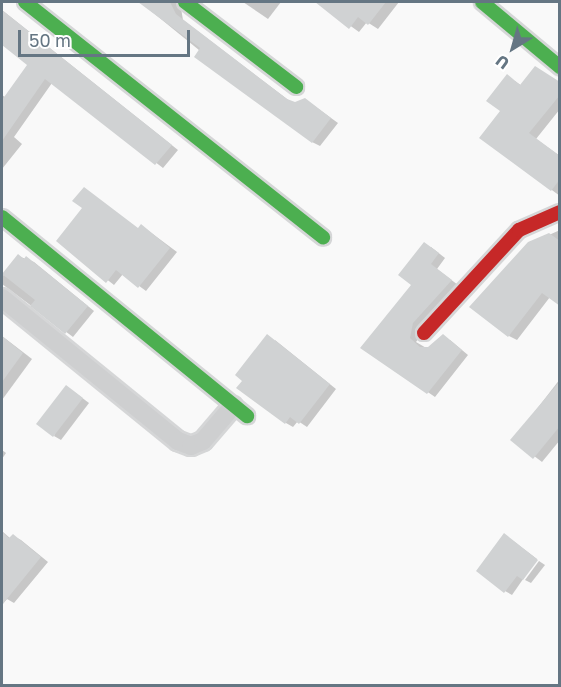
<!DOCTYPE html>
<html>
<head>
<meta charset="utf-8">
<style>
	body { margin:0 }
	#map { position:relative; width:561px; height:687px; overflow:hidden; background:#f9f9f9; font-family:"Golos Text",sans-serif }
	div>[style] { position:absolute }
	.shadow>* { inset:0; background:#0003 }
	.building>* { inset:0; background:#d0d2d3 }
	.roads { filter:drop-shadow(2px 0 #d5d6d7) drop-shadow(-2px 0 #d5d6d7) drop-shadow(0 2px #d5d6d7) drop-shadow(0 -2px #d5d6d7) }
	.street>* { height:18px; margin:-9px; padding:0 9px; transform-origin:9px; border-radius:9px; background:#cecfd0 }
	.fast>* { height:14px; margin:-7px; padding:0 7px; transform-origin:7px; border-radius:7px; background:#4caf50 }
	.jam>* { height:14px; margin:-7px; padding:0 7px; transform-origin:7px; border-radius:7px; background:#c62828 }
	span { translate:-50% -50%; white-space:nowrap; text-align:center; line-height:1.15; -webkit-text-stroke:6px #fff; paint-order:stroke }
	.frame { position:absolute; inset:0; border:3px solid #657683; pointer-events:none }
	.north { position:absolute; left:483px; top:18px; width:60px; height:60px; -webkit-text-stroke:4px #fff; paint-order:stroke; rotate:217deg; font-size:16px; font-weight:700; line-height:24px; text-align:center; color:#657683 }
	.north::after { content:''; display:block; margin:auto; width:21px; height:27px; background:#657683; clip-path:polygon(50% 0,100% 100%,50% 72%,0 100%) }
	.scale { position:absolute; left:18px; top:30px; width:172px; height:27px; box-sizing:border-box; border:3px solid #657683; border-top:0; padding-left:8px; font-size:18px; line-height:21px; white-space:nowrap; color:#657683; -webkit-text-stroke:4px #fff; paint-order:stroke }
</style>
</head>
<body>
<div id="map">
	<div class="shadow">
		<div style="clip-path:polygon(140px 2px,180px 2px,183px 20px,291px 102px,313px 105px,338px 123px,320px 146px,312px 142px)"></div>
		<div style="clip-path:polygon(243px 2px,281px 2px,268px 19px)"></div>
		<div style="clip-path:polygon(333px 2px,399px 2px,378px 29px,367px 22px,359px 32px,327px 9px)"></div>
		<div style="clip-path:polygon(2px 10px,178px 150px,163px 168px,52px 83px,14px 137px,22px 144px,2px 169px,2px 95px,5px 97px,29px 64px,2px 43px)"></div>
		<div style="clip-path:polygon(515px 81px,522px 86px,560px 82px,560px 109px,536px 139px,560px 156px,560px 196px,481px 138px,502px 111px)"></div>
		<div style="clip-path:polygon(84px 208px,139px 229px,142px 226px,177px 252px,146px 291px,123px 274px,114px 285px,58px 241px)"></div>
		<div style="clip-path:polygon(560px 230px,560px 305px,550px 297px,517px 340px,509px 336px,529px 244px)"></div>
		<div style="clip-path:polygon(431px 247px,445px 258px,437px 269px,458px 285px,416px 342px,428px 349px,450px 340px,468px 355px,435px 397px,362px 347px,413px 285px)"></div>
		<div style="clip-path:polygon(18px 256px,34px 262px,94px 311px,73px 337px,2px 284px,2px 277px)"></div>
		<div style="clip-path:polygon(2px 336px,32px 359px,2px 400px)"></div>
		<div style="clip-path:polygon(275px 340px,336px 389px,307px 427px,298px 421px,293px 427px,286px 423px)"></div>
		<div style="clip-path:polygon(560px 379px,560px 440px,542px 462px,513px 440px)"></div>
		<div style="clip-path:polygon(73px 391px,89px 403px,61px 440px,54px 436px)"></div>
		<div style="clip-path:polygon(2px 450px,6px 453px,2px 459px)"></div>
		<div style="clip-path:polygon(2px 531px,11px 539px,13px 536px,21px 540px,48px 562px,14px 603px,7px 599px,2px 605px)"></div>
		<div style="clip-path:polygon(512px 540px,537px 559px,512px 595px,505px 591px)"></div>
		<div style="clip-path:polygon(539px 561px,545px 565px,531px 583px,525px 580px)"></div>
	</div>
	<div class="building">
		<div style="clip-path:polygon(138px 2px,170px 2px,176px 14px,287px 99px,295px 102px,305px 98px,331px 118px,312px 143px,194px 57px,200px 48px)"></div>
		<div style="clip-path:polygon(315px 2px,386px 2px,368px 25px,358px 17px,349px 29px)"></div>
		<div style="clip-path:polygon(2px 10px,172px 145px,155px 165px,45px 79px,2px 141px,2px 100px,27px 65px,2px 45px)"></div>
		<div style="clip-path:polygon(535px 66px,560px 82px,560px 95px,529px 133px,560px 156px,560px 179px,551px 191px,479px 138px,500px 111px,486px 101px,507px 74px,520px 85px)"></div>
		<div style="clip-path:polygon(84px 187px,138px 228px,141px 224px,170px 248px,138px 288px,116px 270px,106px 283px,56px 241px,82px 208px,72px 201px)"></div>
		<div style="clip-path:polygon(549px 233px,560px 241px,560px 306px,542px 293px,508px 337px,469px 307px,528px 242px)"></div>
		<div style="clip-path:polygon(424px 242px,439px 253px,431px 264px,452px 280px,413px 323px,410px 338px,420px 347px,428px 347px,443px 334px,462px 350px,427px 394px,360px 348px,411px 285px,398px 275px)"></div>
		<div style="clip-path:polygon(18px 254px,24px 259px,26px 256px,88px 306px,65px 334px,30px 306px,35px 300px,2px 274px)"></div>
		<div style="clip-path:polygon(267px 334px,330px 384px,299px 424px,290px 417px,285px 424px,236px 388px,242px 381px,235px 375px)"></div>
		<div style="clip-path:polygon(2px 336px,23px 353px,2px 382px)"></div>
		<div style="clip-path:polygon(560px 381px,560px 426px,533px 459px,510px 440px)"></div>
		<div style="clip-path:polygon(66px 385px,83px 398px,53px 437px,36px 424px)"></div>
		<div style="clip-path:polygon(2px 532px,9px 538px,13px 534px,41px 557px,2px 605px)"></div>
		<div style="clip-path:polygon(504px 533px,538px 560px,523px 580px,517px 576px,504px 593px,476px 571px)"></div>
	</div>
	<div class="roads">
		<div class="street">
			<div style="left:2px;top:298px;width:227px;rotate:39.1deg"></div>
			<div style="left:178px;top:441px;width:14px;rotate:21deg"></div>
			<div style="left:191px;top:446px;width:13px;rotate:-23deg"></div>
			<div style="left:203px;top:441px;width:46px;rotate:-49.4deg"></div>
		</div>
		<div class="fast">
			<div style="left:25px;top:2px;width:380px;rotate:38.3deg"></div>
			<div style="left:185px;top:2px;width:140px;rotate:37.4deg"></div>
			<div style="left:482px;top:2px;width:102px;rotate:39.8deg"></div>
			<div style="left:2px;top:217px;width:316px;rotate:39.1deg"></div>
		</div>
		<div class="jam">
			<div style="left:424px;top:333px;width:140px;rotate:-47.3deg"></div>
			<div style="left:519px;top:230px;width:45px;rotate:-23.7deg"></div>
		</div>
	</div>
	<div class="frame"></div>
	<div class="north">U</div>
	<div class="scale">50 m</div>
</div>
</body>
</html>
